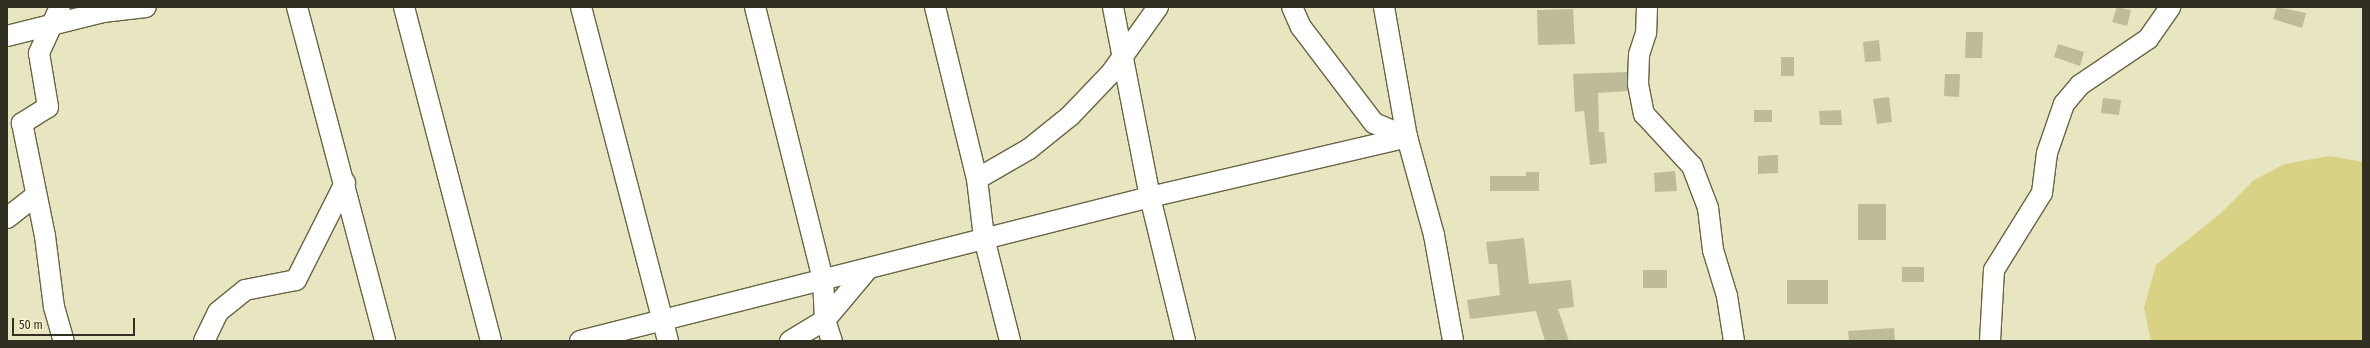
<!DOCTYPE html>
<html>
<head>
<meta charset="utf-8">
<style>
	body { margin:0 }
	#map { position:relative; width:2370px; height:348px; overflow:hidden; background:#e8e5c1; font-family:"Fira Sans Condensed",sans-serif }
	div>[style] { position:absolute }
	.green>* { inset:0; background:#d9d183 }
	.building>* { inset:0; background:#bebb98 }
	.roads { filter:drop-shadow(1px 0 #686544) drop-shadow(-1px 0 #686544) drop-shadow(0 1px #686544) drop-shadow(0 -1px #686544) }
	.minor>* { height:20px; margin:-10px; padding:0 10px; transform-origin:10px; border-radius:10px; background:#fff }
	span { translate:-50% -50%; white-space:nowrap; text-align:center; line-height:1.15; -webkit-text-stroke:3px #f5f2ce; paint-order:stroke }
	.frame { position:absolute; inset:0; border:8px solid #312f21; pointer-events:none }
	.scale { position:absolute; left:12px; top:318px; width:123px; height:18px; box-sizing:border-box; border:2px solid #312f21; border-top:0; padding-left:5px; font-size:12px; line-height:14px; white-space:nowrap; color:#312f21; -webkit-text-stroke:3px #f5f2ce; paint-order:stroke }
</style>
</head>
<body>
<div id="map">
	<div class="green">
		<div style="clip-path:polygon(2330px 156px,2363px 162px,2363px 341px,2151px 341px,2144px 308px,2156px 265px,2220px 214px,2254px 180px,2285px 164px)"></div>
	</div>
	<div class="building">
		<div style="clip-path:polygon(2117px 7px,2131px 10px,2127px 26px,2112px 22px)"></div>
		<div style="clip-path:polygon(2277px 7px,2306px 13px,2302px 28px,2273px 19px)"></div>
		<div style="clip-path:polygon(1573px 9px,1575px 44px,1538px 45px,1537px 10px)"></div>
		<div style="clip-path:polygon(1966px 32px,1983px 32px,1982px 58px,1965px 58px)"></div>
		<div style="clip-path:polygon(1879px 40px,1881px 61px,1865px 62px,1863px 42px)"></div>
		<div style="clip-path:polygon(2058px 44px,2084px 52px,2080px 66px,2054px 57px)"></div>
		<div style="clip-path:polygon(1781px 57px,1794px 57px,1794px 76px,1781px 76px)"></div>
		<div style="clip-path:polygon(1627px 72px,1628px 91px,1598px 93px,1599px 132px,1604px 132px,1607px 163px,1590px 165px,1584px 111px,1575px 112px,1573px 74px)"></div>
		<div style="clip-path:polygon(1945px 74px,1960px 74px,1959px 97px,1944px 96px)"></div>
		<div style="clip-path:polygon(1889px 97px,1892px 122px,1877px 124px,1873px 99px)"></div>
		<div style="clip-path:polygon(2103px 98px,2121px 100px,2119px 115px,2101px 113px)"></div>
		<div style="clip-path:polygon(1754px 110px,1772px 110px,1772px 122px,1754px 122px)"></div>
		<div style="clip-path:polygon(1841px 110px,1842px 125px,1820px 125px,1819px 111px)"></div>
		<div style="clip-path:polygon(1778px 155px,1778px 173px,1758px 174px,1758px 156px)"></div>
		<div style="clip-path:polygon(1675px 171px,1677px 191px,1655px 192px,1654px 173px)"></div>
		<div style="clip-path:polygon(1526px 172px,1539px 172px,1539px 191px,1490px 191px,1490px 176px,1526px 176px)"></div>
		<div style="clip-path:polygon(1858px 204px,1886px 204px,1886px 240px,1858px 240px)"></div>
		<div style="clip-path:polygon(1524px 238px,1529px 284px,1571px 280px,1574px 307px,1558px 309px,1569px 341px,1545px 341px,1536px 311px,1470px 319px,1467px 300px,1500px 295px,1497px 264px,1489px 264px,1486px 242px)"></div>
		<div style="clip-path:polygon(1902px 267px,1924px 267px,1924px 282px,1902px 282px)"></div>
		<div style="clip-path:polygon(1643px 270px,1667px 270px,1667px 288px,1643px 288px)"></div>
		<div style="clip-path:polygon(1787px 280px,1828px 280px,1828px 304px,1787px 304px)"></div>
		<div style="clip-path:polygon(1894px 328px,1895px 341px,1849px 341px,1848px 331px)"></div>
	</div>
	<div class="roads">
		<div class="minor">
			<div style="left:60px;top:7px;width:51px;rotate:114.5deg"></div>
			<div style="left:39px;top:53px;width:55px;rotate:80.5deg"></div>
			<div style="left:48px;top:107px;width:31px;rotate:148deg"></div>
			<div style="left:22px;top:123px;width:115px;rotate:78.5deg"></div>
			<div style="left:45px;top:236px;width:72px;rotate:82.8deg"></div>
			<div style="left:54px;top:307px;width:35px;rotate:74deg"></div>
			<div style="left:297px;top:7px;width:345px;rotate:75.2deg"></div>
			<div style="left:404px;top:7px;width:345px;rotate:75.4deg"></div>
			<div style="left:581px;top:7px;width:345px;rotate:75.4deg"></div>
			<div style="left:755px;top:7px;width:280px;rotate:76deg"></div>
			<div style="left:823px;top:279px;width:41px;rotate:87.2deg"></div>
			<div style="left:825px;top:320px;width:22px;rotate:72deg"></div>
			<div style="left:935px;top:7px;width:177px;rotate:76.3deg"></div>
			<div style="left:977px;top:179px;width:59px;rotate:83.2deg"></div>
			<div style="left:984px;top:238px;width:106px;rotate:75.8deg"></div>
			<div style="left:1113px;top:7px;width:194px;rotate:79deg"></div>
			<div style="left:1150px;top:197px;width:148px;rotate:76.3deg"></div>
			<div style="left:1292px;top:7px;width:22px;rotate:66deg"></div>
			<div style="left:1301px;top:27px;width:121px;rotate:52.8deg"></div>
			<div style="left:1374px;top:123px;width:36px;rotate:23deg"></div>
			<div style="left:1384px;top:7px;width:132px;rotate:80deg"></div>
			<div style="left:1407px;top:137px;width:102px;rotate:74.6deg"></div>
			<div style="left:1434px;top:235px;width:108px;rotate:79.8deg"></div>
			<div style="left:1647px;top:7px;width:26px;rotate:92deg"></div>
			<div style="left:1646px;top:33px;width:23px;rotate:108deg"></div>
			<div style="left:1639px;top:55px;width:29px;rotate:92deg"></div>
			<div style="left:1638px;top:84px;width:31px;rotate:79deg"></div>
			<div style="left:1644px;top:114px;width:71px;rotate:47.3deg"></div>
			<div style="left:1692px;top:166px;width:45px;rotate:69.1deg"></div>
			<div style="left:1708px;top:208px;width:42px;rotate:83.2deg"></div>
			<div style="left:1713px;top:250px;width:48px;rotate:73.1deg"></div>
			<div style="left:1727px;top:296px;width:46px;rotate:81.2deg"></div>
			<div style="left:7px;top:36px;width:99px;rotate:-14deg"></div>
			<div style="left:103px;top:12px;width:43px;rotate:-6.6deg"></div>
			<div style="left:977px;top:179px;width:60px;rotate:-30deg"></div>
			<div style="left:1029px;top:149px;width:53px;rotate:-38.8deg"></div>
			<div style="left:1070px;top:116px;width:59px;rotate:-46.4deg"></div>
			<div style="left:1111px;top:73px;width:81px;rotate:-54.5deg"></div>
			<div style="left:7px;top:218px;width:37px;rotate:-38deg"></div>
			<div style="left:204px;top:341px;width:32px;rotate:-64deg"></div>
			<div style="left:218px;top:312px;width:35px;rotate:-39deg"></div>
			<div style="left:245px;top:290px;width:52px;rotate:-11.1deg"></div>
			<div style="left:296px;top:280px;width:109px;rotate:-63.2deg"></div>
			<div style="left:580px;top:341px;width:588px;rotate:-14.18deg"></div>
			<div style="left:1150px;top:197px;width:264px;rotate:-13.1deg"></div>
			<div style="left:790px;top:341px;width:41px;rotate:-31deg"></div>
			<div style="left:825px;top:320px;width:65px;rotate:-50deg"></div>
			<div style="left:1990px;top:341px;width:71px;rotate:-86.8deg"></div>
			<div style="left:1994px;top:270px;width:91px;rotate:-58.1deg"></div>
			<div style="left:2042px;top:193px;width:40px;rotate:-82.9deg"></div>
			<div style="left:2047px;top:153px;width:52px;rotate:-70.9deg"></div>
			<div style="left:2064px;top:104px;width:25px;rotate:-50deg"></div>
			<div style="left:2080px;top:85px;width:82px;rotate:-34.1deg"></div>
			<div style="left:2148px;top:39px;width:39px;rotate:-55deg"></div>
		</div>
	</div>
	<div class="frame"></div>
	<div class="scale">50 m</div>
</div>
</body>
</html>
